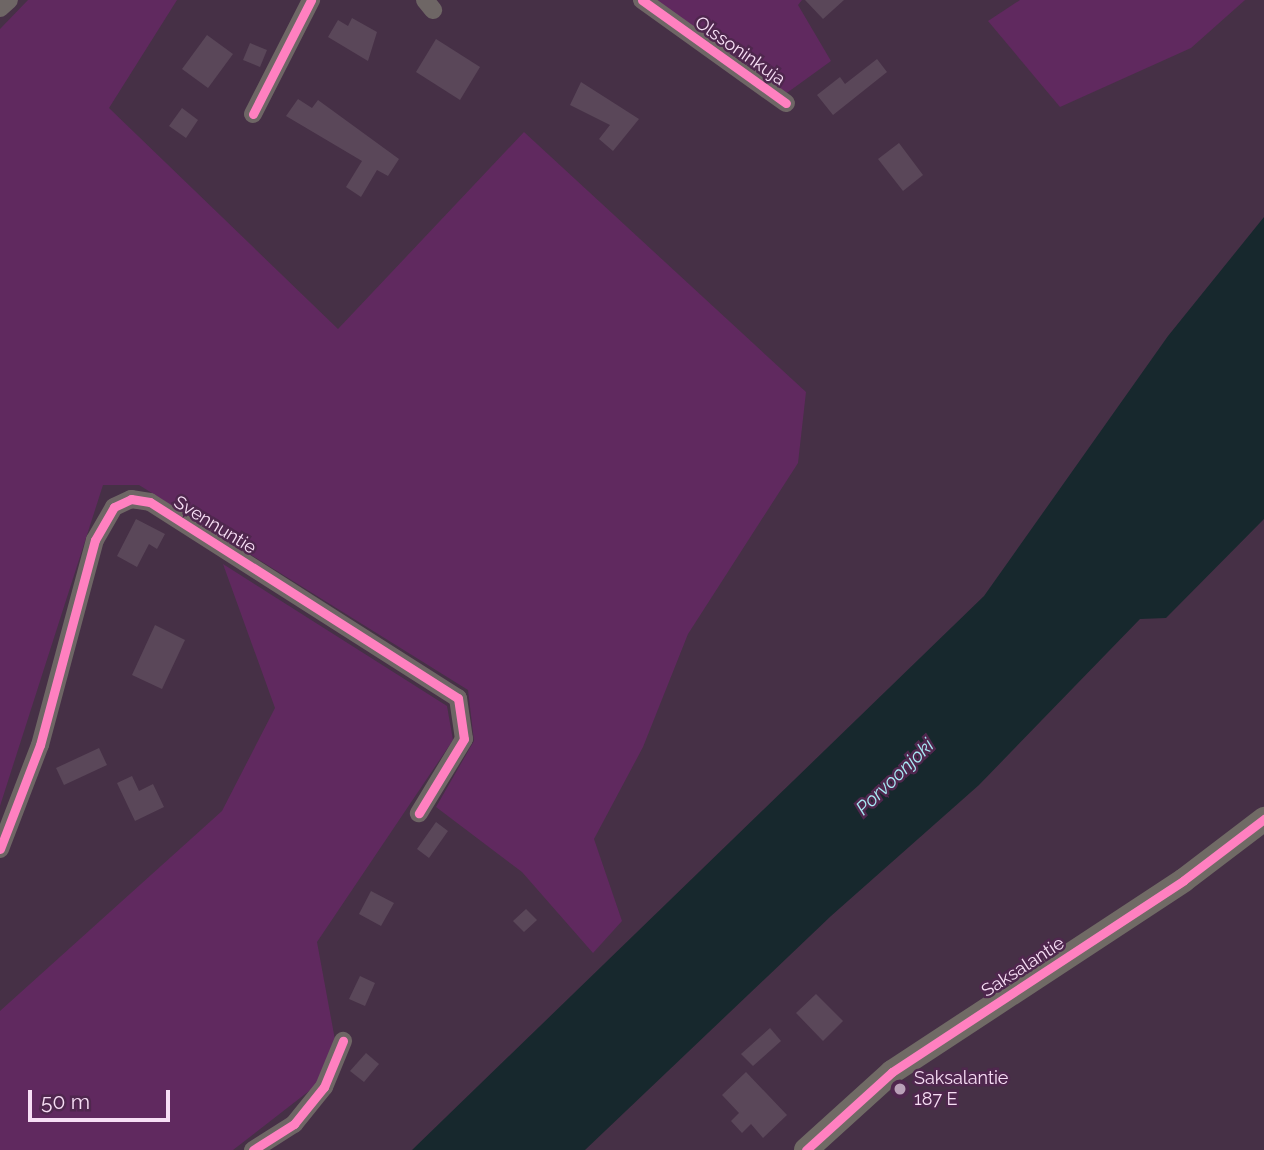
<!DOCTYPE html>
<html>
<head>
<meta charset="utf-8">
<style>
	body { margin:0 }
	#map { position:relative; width:1264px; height:1150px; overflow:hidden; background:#463046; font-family:Raleway,sans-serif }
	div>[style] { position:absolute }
	.green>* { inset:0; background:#60295f }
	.water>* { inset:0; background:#17282d }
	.building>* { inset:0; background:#5a4759 }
	.street>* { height:18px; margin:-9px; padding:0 9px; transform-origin:9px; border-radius:9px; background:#6e6665 }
	.secondary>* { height:24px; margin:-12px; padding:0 12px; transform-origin:12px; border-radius:12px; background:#706a65 }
	.cycleway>* { height:9px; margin:-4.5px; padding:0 4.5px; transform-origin:4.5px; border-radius:4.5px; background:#ff80c0 }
	.dots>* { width:19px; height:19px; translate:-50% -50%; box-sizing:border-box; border:4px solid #4f274e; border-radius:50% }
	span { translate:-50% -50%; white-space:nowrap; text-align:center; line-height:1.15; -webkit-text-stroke:5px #4f274e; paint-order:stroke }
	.street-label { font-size:18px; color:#f7def5 }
	.poi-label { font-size:18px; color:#f7def5 }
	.left { translate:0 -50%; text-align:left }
	.water-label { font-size:19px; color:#a9eaf5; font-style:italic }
	.scale { position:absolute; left:28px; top:1090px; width:142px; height:32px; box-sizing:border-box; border:4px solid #f7def5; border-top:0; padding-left:9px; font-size:21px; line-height:24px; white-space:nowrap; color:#f7def5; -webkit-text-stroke:5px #4f274e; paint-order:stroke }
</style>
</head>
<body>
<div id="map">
	<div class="green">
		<div style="clip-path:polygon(28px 0,177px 0,109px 108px,338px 329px,524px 132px,806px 392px,798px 463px,688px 634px,643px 747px,594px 839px,622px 921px,593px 953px,522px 872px,436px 807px,474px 741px,468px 690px,139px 485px,103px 485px,0 806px,0 29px)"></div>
		<div style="clip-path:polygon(654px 0,802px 0,798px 5px,831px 61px,784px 95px)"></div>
		<div style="clip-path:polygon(1020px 0,1245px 0,1191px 48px,1060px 107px,988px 21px)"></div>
		<div style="clip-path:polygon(223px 564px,447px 706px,453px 740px,317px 942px,340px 1067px,233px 1150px,0 1150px,0 1011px,222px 811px,275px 708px)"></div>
	</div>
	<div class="water">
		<div style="clip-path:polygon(1264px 217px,1264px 519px,1166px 618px,1140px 619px,979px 785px,831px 916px,585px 1150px,412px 1150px,984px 596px,1168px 336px)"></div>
	</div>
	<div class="building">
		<div style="clip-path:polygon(805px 0,844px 0,823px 19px)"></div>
		<div style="clip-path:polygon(352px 18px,377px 32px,368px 61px,328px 37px,338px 20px,348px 26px)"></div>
		<div style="clip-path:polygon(207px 35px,233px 54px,208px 88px,182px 69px)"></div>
		<div style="clip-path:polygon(436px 39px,480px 67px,460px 100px,416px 72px)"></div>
		<div style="clip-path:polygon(250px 43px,267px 50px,260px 67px,243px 60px)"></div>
		<div style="clip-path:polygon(877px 59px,887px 72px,833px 115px,817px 95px,840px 77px,845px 84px)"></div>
		<div style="clip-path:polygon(581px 82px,639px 119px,613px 151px,599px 139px,610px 125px,570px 105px)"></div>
		<div style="clip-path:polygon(298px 99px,312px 108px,318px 100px,399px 159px,388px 176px,377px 170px,361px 197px,346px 187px,362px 161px,286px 116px)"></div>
		<div style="clip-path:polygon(182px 108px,198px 120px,186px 138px,169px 126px)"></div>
		<div style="clip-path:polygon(899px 143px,923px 175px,903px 191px,878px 159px)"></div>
		<div style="clip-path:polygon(136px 519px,165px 534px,157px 549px,149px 544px,137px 567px,117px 556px)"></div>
		<div style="clip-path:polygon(155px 625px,185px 640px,162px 689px,132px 675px)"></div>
		<div style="clip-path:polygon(99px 748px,107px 765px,64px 785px,56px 768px)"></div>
		<div style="clip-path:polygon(132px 776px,139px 791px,153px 784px,164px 807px,135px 821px,117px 783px)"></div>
		<div style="clip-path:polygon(436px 822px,448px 831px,429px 858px,417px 849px)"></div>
		<div style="clip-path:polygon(371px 891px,394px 903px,381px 926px,359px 914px)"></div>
		<div style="clip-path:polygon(526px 909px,537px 920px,524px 932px,513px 921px)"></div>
		<div style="clip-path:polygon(360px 976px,375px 983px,365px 1006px,349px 999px)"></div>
		<div style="clip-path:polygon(816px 994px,843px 1021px,823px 1041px,796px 1013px)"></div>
		<div style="clip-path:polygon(770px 1028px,781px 1041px,753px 1066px,741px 1054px)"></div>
		<div style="clip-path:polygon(366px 1053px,379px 1064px,364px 1082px,350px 1071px)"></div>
		<div style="clip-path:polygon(746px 1072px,787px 1115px,763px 1138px,751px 1124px,742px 1133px,731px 1121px,739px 1113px,722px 1095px)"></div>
	</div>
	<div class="street">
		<div style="left:425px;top:0;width:13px;rotate:51deg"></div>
		<div style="left:642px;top:0;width:177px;rotate:35.6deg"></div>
		<div style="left:0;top:8px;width:12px;rotate:-42deg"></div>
		<div style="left:253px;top:114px;width:128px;rotate:-63deg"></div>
		<div style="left:0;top:849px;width:111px;rotate:-69deg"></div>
		<div style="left:40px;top:745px;width:212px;rotate:-75deg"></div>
		<div style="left:95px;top:540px;width:38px;rotate:-60deg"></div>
		<div style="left:114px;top:507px;width:19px;rotate:-25deg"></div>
		<div style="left:131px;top:499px;width:19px;rotate:9deg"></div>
		<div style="left:150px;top:502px;width:365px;rotate:32.5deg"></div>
		<div style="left:458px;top:698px;width:41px;rotate:81.7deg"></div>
		<div style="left:464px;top:739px;width:87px;rotate:121.3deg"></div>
		<div style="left:253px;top:1150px;width:49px;rotate:-32.4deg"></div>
		<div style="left:294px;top:1124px;width:48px;rotate:-51deg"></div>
		<div style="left:324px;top:1087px;width:50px;rotate:-67.6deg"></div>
	</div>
	<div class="secondary">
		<div style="left:806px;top:1150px;width:116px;rotate:-42.2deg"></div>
		<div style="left:892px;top:1072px;width:349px;rotate:-33.3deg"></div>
		<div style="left:1184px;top:880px;width:101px;rotate:-37.3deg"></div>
	</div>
	<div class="cycleway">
		<div style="left:642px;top:0;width:177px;rotate:35.6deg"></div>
		<div style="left:253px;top:114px;width:128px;rotate:-63deg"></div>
		<div style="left:0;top:849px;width:111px;rotate:-69deg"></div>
		<div style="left:40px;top:745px;width:212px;rotate:-75deg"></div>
		<div style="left:95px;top:540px;width:38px;rotate:-60deg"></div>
		<div style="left:114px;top:507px;width:19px;rotate:-25deg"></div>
		<div style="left:131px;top:499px;width:19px;rotate:9deg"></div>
		<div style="left:150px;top:502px;width:365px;rotate:32.5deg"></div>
		<div style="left:458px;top:698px;width:41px;rotate:81.7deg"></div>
		<div style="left:464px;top:739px;width:87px;rotate:121.3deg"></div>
		<div style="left:253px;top:1150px;width:49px;rotate:-32.4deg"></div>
		<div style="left:294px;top:1124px;width:48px;rotate:-51deg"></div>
		<div style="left:324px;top:1087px;width:50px;rotate:-67.6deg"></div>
		<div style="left:806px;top:1150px;width:116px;rotate:-42.2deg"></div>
		<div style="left:892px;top:1072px;width:349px;rotate:-33.3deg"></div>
		<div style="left:1184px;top:880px;width:101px;rotate:-37.3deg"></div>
	</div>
	<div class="dots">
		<div style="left:900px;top:1089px;background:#b9a1b8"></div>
	</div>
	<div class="street-label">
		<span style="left:740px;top:51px;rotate:35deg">Olssoninkuja</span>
		<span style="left:215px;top:525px;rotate:32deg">Svennuntie</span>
		<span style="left:1023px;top:967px;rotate:-33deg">Saksalantie</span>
	</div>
	<div class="poi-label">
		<span class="left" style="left:914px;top:1089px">Saksalantie<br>187 E</span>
	</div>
	<div class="water-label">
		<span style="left:895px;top:777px;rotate:-44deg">Porvoonjoki</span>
	</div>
	<div class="scale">50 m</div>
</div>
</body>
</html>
